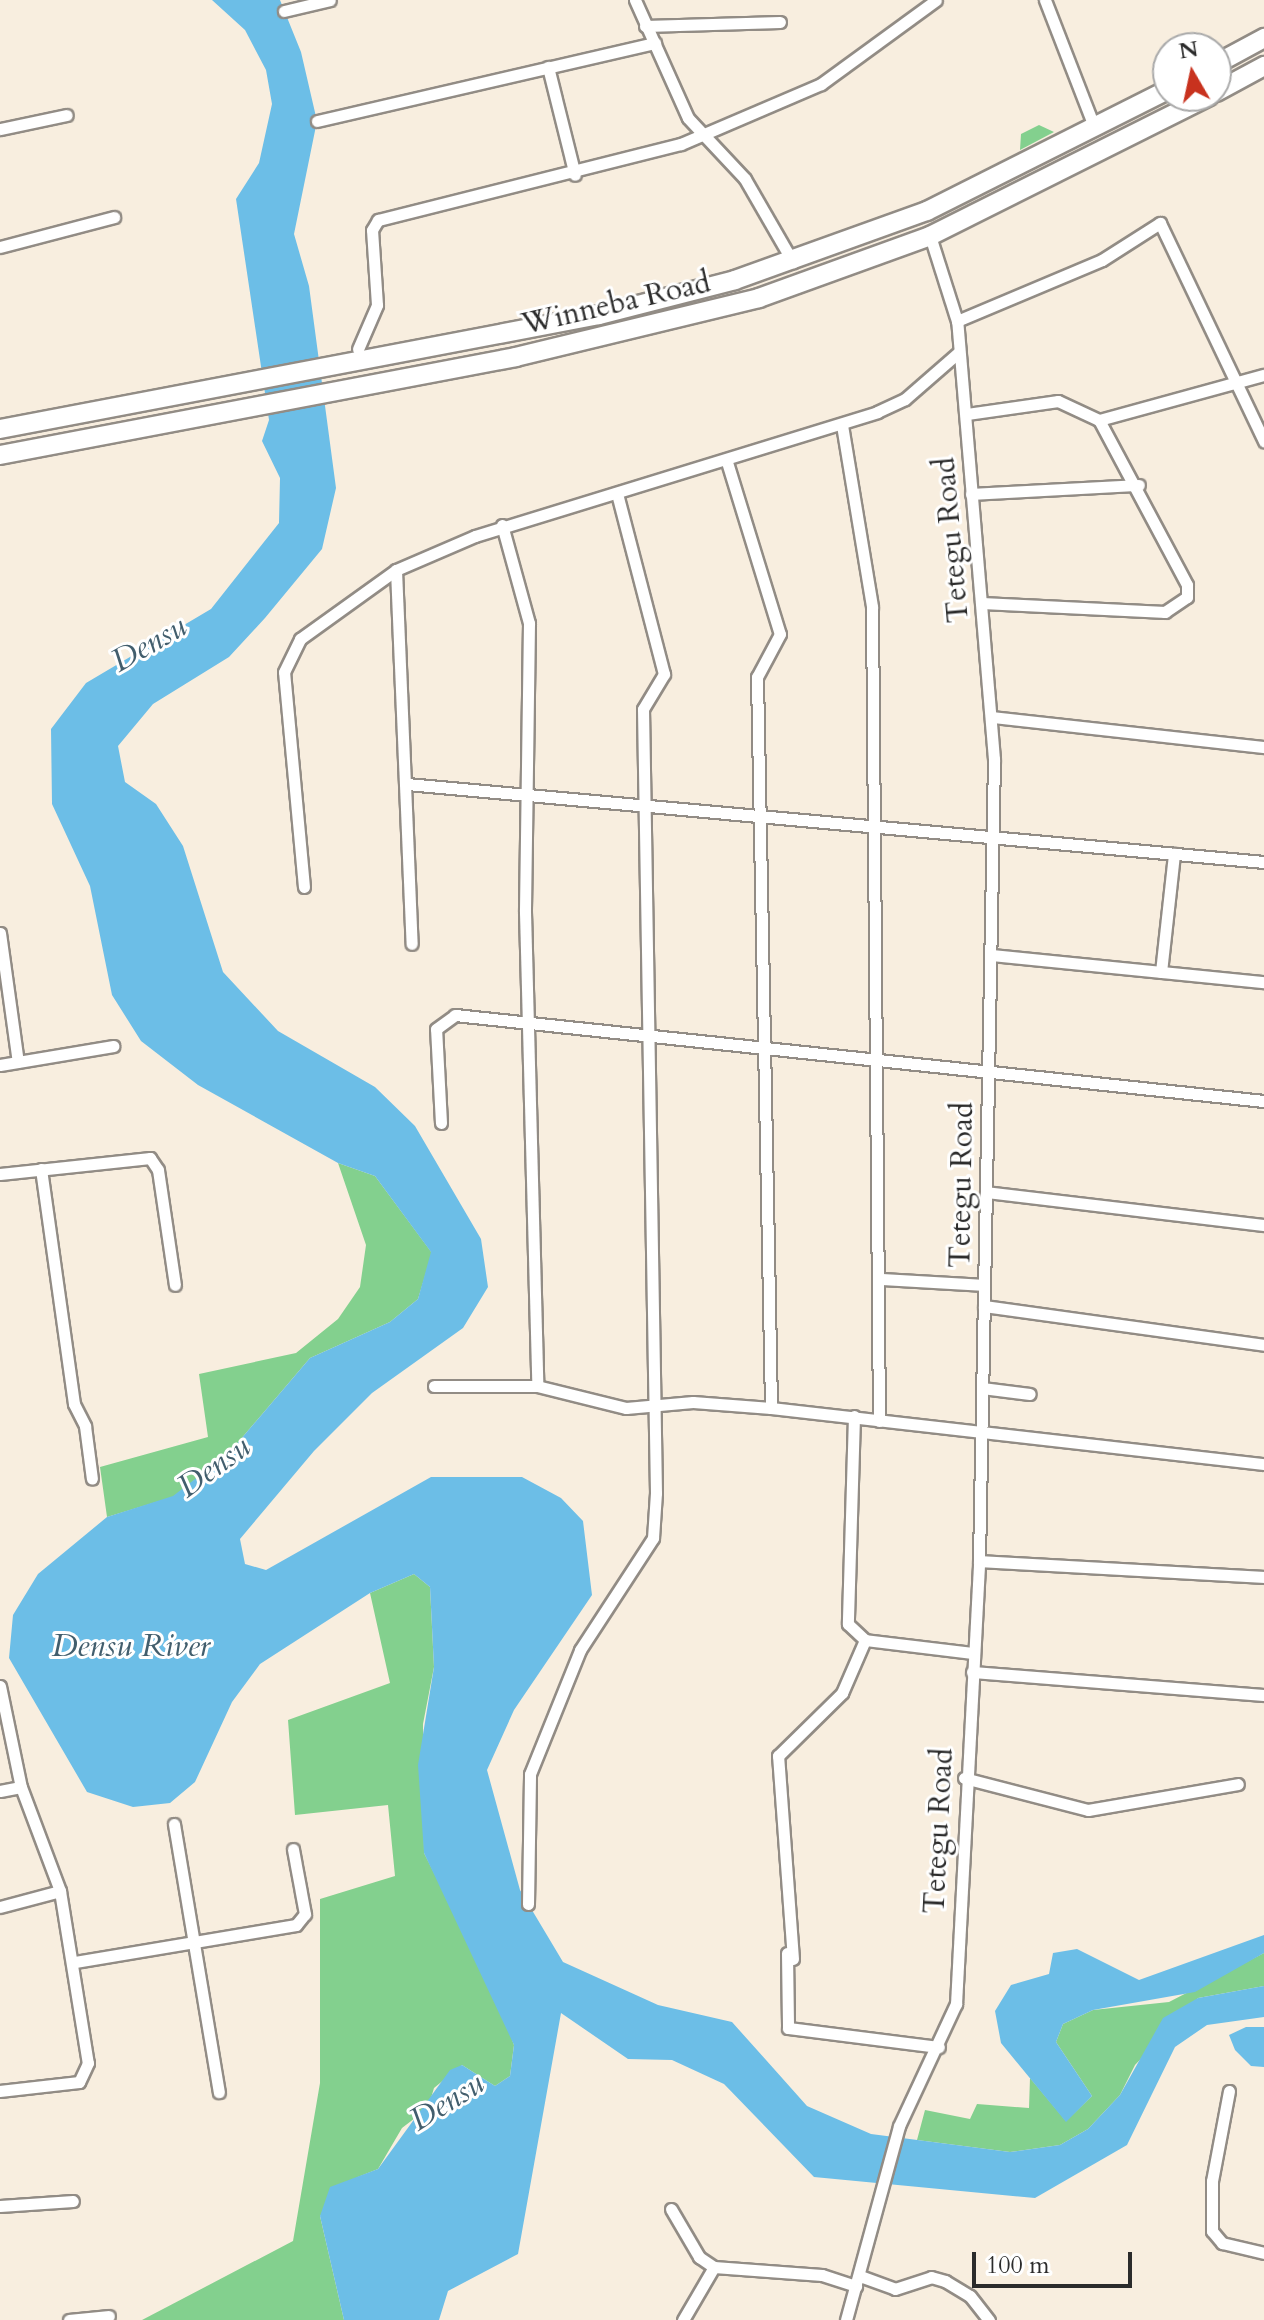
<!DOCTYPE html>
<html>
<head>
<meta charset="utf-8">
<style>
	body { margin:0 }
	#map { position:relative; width:1264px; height:2320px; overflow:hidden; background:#f8eedf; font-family:Cardo,serif }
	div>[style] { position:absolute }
	.green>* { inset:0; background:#83d08e }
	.water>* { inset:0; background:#6cbee7 }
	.roads { filter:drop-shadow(2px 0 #928c85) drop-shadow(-2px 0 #928c85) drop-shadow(0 2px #928c85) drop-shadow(0 -2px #928c85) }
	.minor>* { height:11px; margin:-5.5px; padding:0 5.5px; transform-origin:5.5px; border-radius:5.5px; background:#fff }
	.trunk>* { height:18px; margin:-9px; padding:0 9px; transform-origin:9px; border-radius:9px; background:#fff }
	span { translate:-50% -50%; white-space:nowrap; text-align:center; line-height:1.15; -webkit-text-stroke:6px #fff; paint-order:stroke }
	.street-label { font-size:30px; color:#2b2b2b }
	.water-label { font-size:32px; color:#425e6d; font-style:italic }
	.north { position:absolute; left:1152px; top:32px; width:80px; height:80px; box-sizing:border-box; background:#fff; border:2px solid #aaa; border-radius:50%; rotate:351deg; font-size:22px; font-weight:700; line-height:32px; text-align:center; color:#2b2b2b }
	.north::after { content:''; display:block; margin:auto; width:28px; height:36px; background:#c8321e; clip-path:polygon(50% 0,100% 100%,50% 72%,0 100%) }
	.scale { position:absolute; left:972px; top:2252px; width:160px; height:36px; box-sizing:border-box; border:4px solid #2b2b2b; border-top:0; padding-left:10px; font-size:24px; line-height:28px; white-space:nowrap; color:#2b2b2b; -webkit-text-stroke:6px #fff; paint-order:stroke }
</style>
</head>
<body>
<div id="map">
	<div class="green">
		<div style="clip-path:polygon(1039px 125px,1054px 132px,1020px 150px,1021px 134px)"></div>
		<div style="clip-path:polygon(338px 1163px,375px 1176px,432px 1253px,418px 1299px,390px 1322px,310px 1358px,229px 1453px,173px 1497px,107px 1517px,100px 1467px,208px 1437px,199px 1374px,296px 1353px,338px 1319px,360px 1287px,366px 1245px)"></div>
		<div style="clip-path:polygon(414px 1574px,430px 1587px,434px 1667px,423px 1724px,424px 1853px,496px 1995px,514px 2045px,510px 2076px,495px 2086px,462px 2065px,434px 2088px,428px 2108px,402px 2128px,378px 2169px,358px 2177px,320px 2216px,344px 2320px,142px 2320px,293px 2241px,320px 2083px,320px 1899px,395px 1876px,388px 1805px,295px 1815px,288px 1720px,390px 1683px,370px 1593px)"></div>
		<div style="clip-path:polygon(1264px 1953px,1264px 1986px,1198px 1998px,1135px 2065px,1120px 2095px,1088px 2129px,1060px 2145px,1010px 2152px,917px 2140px,925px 2110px,970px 2119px,977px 2104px,1029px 2108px,1030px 2078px,1066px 2121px,1092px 2096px,1056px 2042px,1063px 2024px,1093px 2010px,1169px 2002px)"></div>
	</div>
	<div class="water">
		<div style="clip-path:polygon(212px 0,280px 0,301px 52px,317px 121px,294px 234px,309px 286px,336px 488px,322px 549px,265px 618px,229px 657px,153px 704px,118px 746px,125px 782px,156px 804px,183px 846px,223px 972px,278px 1031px,375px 1087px,415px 1126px,481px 1239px,488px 1287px,463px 1328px,372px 1393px,314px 1451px,240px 1539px,245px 1564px,266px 1570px,431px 1477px,522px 1477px,561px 1498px,583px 1521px,592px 1595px,514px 1710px,487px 1770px,520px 1890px,563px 1962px,658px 2005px,732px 2022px,807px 2106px,871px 2134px,1010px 2152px,1060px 2145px,1088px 2129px,1120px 2095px,1163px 2018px,1198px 1998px,1264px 1986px,1264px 2017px,1207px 2025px,1175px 2047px,1127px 2145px,1035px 2198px,814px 2177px,724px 2084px,672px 2060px,628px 2059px,561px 2013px,518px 2254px,448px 2291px,439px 2320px,344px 2320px,320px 2216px,330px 2187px,378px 2169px,450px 2070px,462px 2065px,495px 2086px,510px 2076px,514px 2045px,424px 1853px,418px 1765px,434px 1667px,430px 1587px,414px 1574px,370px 1593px,260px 1664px,232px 1702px,195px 1782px,170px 1803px,133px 1807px,87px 1792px,9px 1658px,13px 1615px,38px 1574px,107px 1517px,173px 1496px,229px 1453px,310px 1358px,390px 1322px,418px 1299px,431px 1252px,375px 1176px,338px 1163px,198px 1085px,141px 1041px,112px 995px,90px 886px,52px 804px,51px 729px,86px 683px,211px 609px,279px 523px,280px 478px,262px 441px,269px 420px,236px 199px,259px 163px,272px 104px,266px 70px,245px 30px)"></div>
		<div style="clip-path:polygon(1264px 1935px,1264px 1953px,1195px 1992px,1093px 2010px,1063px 2024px,1056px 2042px,1092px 2096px,1066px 2122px,1001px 2043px,995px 2011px,1011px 1985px,1049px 1974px,1053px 1953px,1077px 1949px,1139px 1980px)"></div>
		<div style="clip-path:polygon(1246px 2027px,1264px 2027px,1264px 2067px,1251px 2066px,1235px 2050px,1229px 2035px)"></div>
	</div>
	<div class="roads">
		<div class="minor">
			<div style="left:635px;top:0;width:129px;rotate:65.8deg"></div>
			<div style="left:688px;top:118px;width:83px;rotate:46.9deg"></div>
			<div style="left:745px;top:179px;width:96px;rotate:60deg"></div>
			<div style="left:1045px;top:0;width:138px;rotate:68.8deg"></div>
			<div style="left:284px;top:11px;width:47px;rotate:-13.4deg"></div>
			<div style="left:645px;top:26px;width:135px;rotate:-1.7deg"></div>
			<div style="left:548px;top:67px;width:111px;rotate:76deg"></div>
			<div style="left:317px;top:121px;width:347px;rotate:-13deg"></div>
			<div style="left:0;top:129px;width:68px;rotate:-11.8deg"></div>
			<div style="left:0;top:247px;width:118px;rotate:-14.7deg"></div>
			<div style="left:957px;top:321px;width:157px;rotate:-22.8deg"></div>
			<div style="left:1102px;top:260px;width:69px;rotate:-32.5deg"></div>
			<div style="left:1160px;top:223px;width:242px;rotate:64.5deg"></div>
			<div style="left:358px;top:349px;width:48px;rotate:-66.6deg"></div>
			<div style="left:377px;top:305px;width:75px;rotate:-93.8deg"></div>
			<div style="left:372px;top:230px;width:12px;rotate:-59deg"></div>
			<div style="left:378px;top:220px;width:312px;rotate:-14.1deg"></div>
			<div style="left:681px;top:144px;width:152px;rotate:-23.2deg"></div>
			<div style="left:821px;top:84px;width:142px;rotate:-36.1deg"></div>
			<div style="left:967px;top:414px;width:92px;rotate:-8.1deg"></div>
			<div style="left:1058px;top:401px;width:45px;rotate:24.9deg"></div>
			<div style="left:1099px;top:420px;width:187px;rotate:61.9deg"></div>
			<div style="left:1187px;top:585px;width:12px;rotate:90deg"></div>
			<div style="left:1187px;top:597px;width:27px;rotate:146deg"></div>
			<div style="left:1165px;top:612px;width:183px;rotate:-177.2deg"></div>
			<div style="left:1099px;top:420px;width:171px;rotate:-15.3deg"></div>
			<div style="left:842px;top:425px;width:184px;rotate:80.6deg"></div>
			<div style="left:872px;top:607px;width:814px;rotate:89.51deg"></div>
			<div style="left:727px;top:462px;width:180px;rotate:72.9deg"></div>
			<div style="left:780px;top:634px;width:49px;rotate:118.1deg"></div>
			<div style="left:757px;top:677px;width:731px;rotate:88.9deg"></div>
			<div style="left:971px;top:494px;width:168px;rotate:-3.1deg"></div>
			<div style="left:502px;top:525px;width:102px;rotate:74.6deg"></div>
			<div style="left:529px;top:623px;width:289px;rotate:90.8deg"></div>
			<div style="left:525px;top:912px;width:474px;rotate:88.5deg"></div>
			<div style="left:396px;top:570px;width:374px;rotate:87.6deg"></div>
			<div style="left:992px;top:717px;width:274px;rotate:6.3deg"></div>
			<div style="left:407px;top:784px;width:861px;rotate:5.2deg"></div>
			<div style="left:304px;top:887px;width:216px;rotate:-95.3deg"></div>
			<div style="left:284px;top:672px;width:37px;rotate:-64deg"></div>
			<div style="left:300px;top:639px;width:118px;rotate:-35.7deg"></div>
			<div style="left:396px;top:570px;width:86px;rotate:-23.3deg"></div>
			<div style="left:475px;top:536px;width:421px;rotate:-17.1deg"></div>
			<div style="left:877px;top:412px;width:31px;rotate:-25deg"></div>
			<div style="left:905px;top:399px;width:70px;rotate:-41deg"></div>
			<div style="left:0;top:933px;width:130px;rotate:82.1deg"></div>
			<div style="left:992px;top:955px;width:273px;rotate:5.7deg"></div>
			<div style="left:1161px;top:972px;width:119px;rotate:-83.7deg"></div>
			<div style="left:0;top:1065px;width:115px;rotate:-9.5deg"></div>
			<div style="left:441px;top:1123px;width:94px;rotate:-93deg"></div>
			<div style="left:436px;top:1029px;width:24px;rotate:-36deg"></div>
			<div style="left:455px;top:1015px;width:814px;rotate:6.07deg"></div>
			<div style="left:41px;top:1169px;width:237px;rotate:82deg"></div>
			<div style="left:74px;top:1404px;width:25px;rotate:63deg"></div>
			<div style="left:85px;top:1426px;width:53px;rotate:82.5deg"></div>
			<div style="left:0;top:1174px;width:151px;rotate:-6.1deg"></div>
			<div style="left:150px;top:1158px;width:14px;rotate:56deg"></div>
			<div style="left:158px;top:1170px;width:116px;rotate:81.6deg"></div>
			<div style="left:986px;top:1192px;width:280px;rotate:6.8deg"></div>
			<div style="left:883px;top:1279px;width:101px;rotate:3.4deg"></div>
			<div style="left:984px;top:1306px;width:283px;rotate:7.9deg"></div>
			<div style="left:434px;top:1386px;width:103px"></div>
			<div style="left:537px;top:1386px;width:92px;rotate:13.9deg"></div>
			<div style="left:626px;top:1408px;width:67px;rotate:-5.1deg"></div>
			<div style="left:693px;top:1402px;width:78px;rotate:4.4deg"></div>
			<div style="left:771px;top:1408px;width:496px;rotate:6.5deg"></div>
			<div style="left:982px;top:1388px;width:48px;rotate:7.1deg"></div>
			<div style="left:854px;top:1416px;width:208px;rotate:91.7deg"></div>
			<div style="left:848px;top:1624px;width:23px;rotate:43deg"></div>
			<div style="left:865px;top:1640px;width:109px;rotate:6.9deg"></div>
			<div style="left:979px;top:1561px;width:285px;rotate:3.2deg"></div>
			<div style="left:972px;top:1672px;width:293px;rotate:4.5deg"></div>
			<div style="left:0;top:1686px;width:103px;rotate:78.3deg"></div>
			<div style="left:21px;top:1787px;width:111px;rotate:69.4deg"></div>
			<div style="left:60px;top:1891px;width:174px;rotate:80.8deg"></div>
			<div style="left:88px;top:2063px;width:21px;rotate:115deg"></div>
			<div style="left:79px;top:2082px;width:80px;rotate:173.5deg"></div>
			<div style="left:964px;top:1778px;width:128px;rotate:14.5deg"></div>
			<div style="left:1088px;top:1810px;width:152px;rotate:-9.8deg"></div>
			<div style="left:0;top:1791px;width:21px;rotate:-11deg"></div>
			<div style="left:174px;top:1824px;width:272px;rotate:80.5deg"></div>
			<div style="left:528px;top:1904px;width:130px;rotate:-89.1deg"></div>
			<div style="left:530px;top:1774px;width:134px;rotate:-68deg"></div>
			<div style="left:580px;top:1650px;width:134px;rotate:-56.9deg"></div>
			<div style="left:653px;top:1538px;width:45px;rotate:-86.2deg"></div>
			<div style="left:656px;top:1493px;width:784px;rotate:-90.95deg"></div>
			<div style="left:643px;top:709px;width:41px;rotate:-59deg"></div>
			<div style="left:664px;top:674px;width:187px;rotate:-104.6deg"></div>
			<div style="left:0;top:1907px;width:62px;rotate:-14.9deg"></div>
			<div style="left:787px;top:1953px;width:75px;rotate:89.2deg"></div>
			<div style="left:788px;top:2028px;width:152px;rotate:7.2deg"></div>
			<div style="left:793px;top:1959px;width:204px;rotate:-94.2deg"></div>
			<div style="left:778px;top:1756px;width:90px;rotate:-44.5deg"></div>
			<div style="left:842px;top:1693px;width:58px;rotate:-66.5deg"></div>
			<div style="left:75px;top:1962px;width:224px;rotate:-9.5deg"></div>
			<div style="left:296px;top:1925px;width:14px;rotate:-51deg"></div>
			<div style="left:305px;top:1914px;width:66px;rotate:-100.5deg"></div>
			<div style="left:1229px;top:2091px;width:92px;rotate:100.7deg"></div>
			<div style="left:1212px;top:2181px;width:50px;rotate:90deg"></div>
			<div style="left:1212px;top:2231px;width:16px;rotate:50deg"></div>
			<div style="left:1222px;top:2243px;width:43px;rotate:13.4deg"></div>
			<div style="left:0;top:2206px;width:73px;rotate:-3.9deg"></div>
			<div style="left:671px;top:2209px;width:56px;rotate:59.7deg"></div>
			<div style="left:699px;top:2257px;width:18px;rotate:34deg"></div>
			<div style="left:714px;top:2267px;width:108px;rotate:4.2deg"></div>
			<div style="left:822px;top:2275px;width:36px;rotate:18deg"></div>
			<div style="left:860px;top:2276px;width:37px;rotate:20deg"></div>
			<div style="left:895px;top:2289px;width:38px;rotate:-18deg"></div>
			<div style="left:931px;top:2277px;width:15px;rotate:16deg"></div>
			<div style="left:945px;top:2281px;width:29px;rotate:31deg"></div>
			<div style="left:970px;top:2296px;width:31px;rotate:52deg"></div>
			<div style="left:69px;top:2320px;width:40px;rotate:-5.7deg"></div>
			<div style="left:683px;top:2320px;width:61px;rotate:-59.7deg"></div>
			<div style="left:846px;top:2320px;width:201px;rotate:-74.7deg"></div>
			<div style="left:899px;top:2126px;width:135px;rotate:-65deg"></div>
			<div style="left:956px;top:2004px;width:444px;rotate:-87deg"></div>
			<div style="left:979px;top:1561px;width:802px;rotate:-88.93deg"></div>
			<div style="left:994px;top:759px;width:440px;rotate:-94.8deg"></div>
			<div style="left:957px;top:321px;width:89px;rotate:-107.6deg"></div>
		</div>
		<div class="trunk">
			<div style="left:1216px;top:64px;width:55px;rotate:-28.4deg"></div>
			<div style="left:1216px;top:92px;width:55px;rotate:-28.4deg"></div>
			<div style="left:0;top:429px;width:610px;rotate:-10.78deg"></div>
			<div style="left:599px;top:315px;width:140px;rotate:-14.4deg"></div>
			<div style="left:735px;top:280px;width:204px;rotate:-19.8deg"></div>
			<div style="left:927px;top:211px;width:270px;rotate:-26.7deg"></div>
			<div style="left:0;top:455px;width:525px;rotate:-10.75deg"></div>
			<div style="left:516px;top:357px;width:250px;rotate:-13.6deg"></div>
			<div style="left:759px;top:298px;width:182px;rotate:-19.9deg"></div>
			<div style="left:930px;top:236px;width:312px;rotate:-26.6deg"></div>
		</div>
	</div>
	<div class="street-label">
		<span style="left:616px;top:304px;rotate:-13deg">Winneba Road</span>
		<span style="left:952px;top:540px;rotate:-95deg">Tetegu Road</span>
		<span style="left:962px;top:1185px;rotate:-89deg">Tetegu Road</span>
		<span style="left:939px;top:1831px;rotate:-87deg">Tetegu Road</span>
	</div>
	<div class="water-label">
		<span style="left:149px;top:644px;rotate:-30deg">Densu</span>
		<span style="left:214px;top:1467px;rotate:-36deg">Densu</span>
		<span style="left:131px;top:1646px">Densu River</span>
		<span style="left:447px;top:2102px;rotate:-32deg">Densu</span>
	</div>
	<div class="north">N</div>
	<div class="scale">100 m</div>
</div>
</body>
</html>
